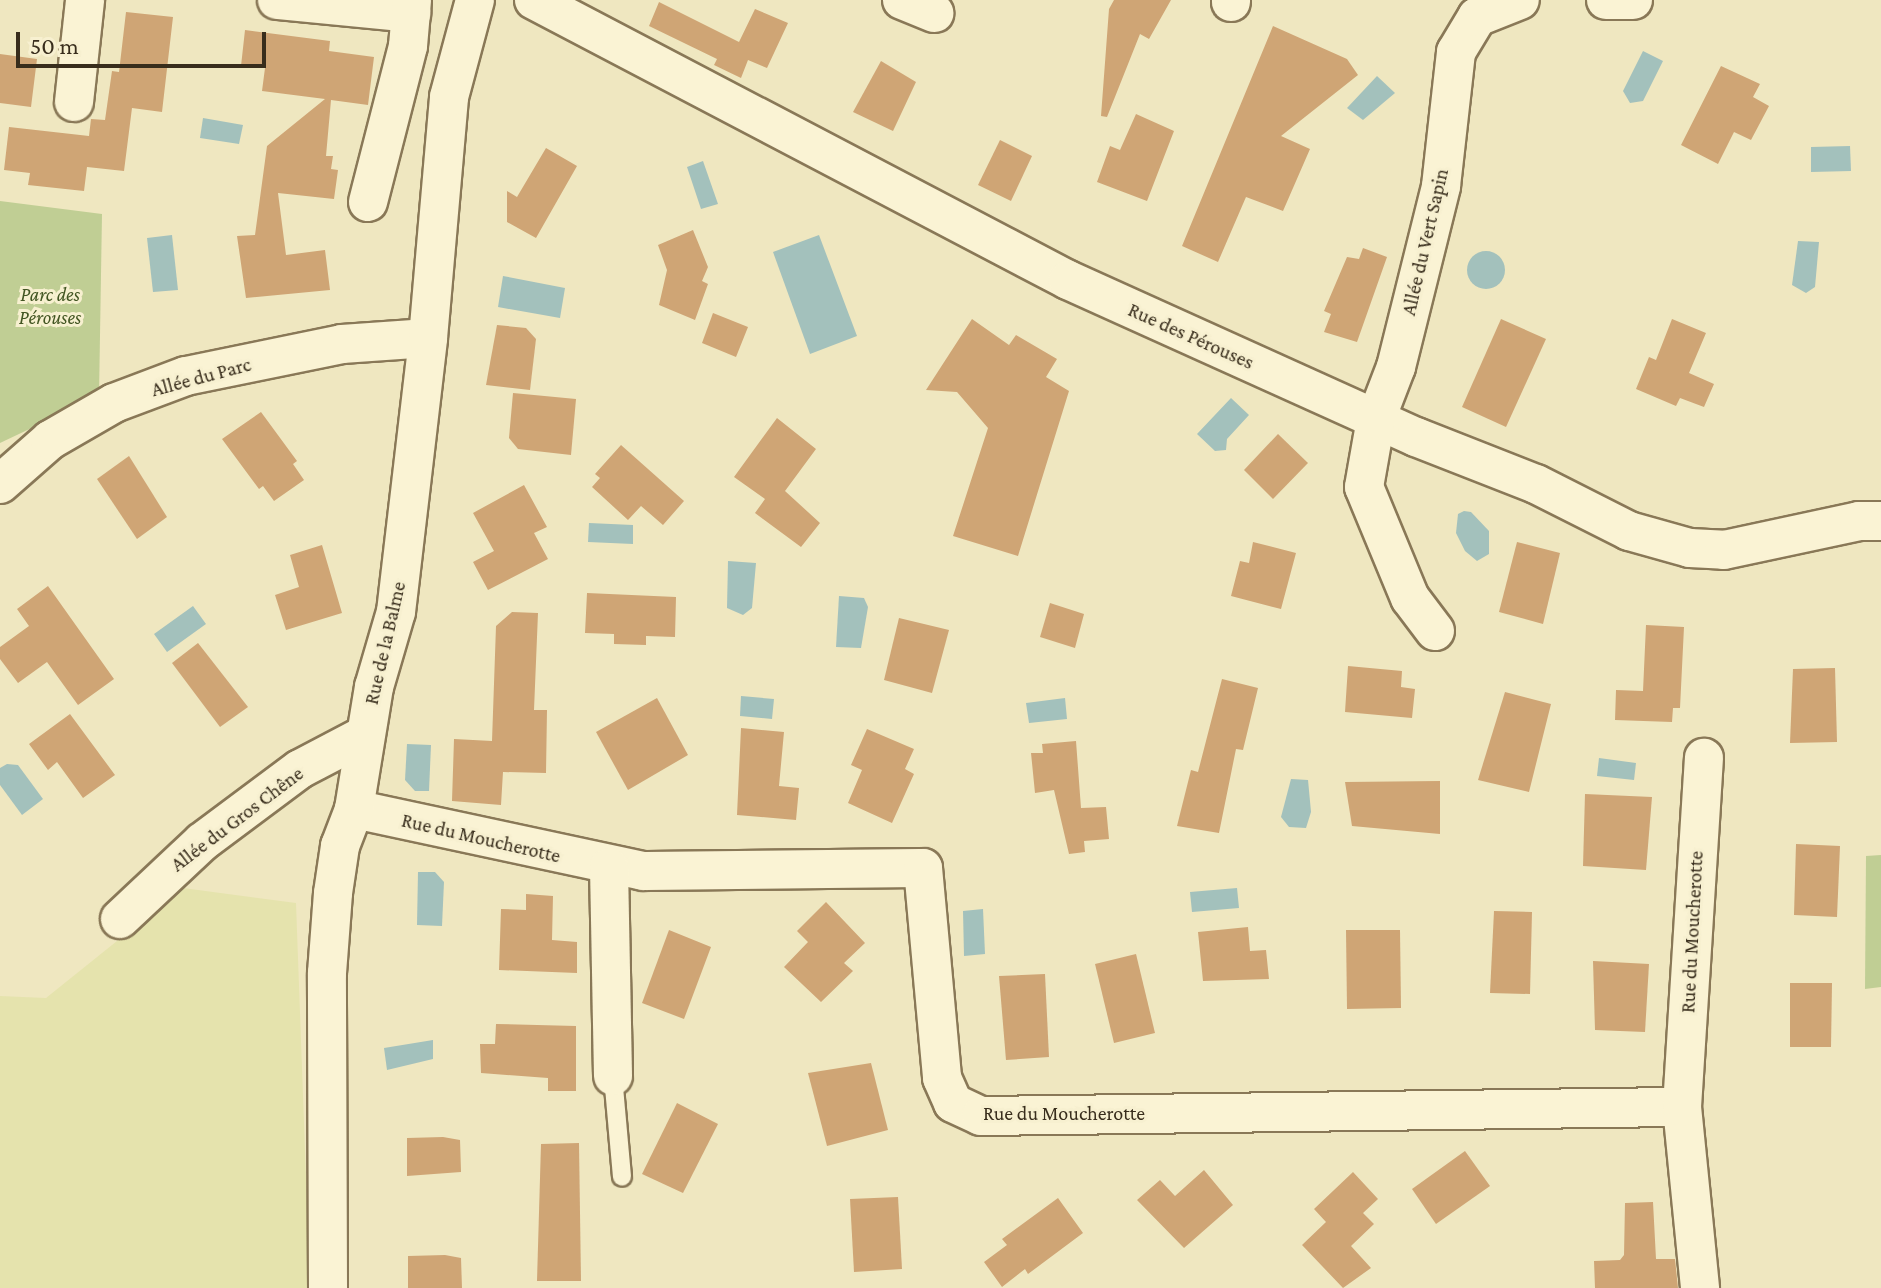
<!DOCTYPE html>
<html>
<head>
<meta charset="utf-8">
<style>
	body { margin:0 }
	#map { position:relative; width:1881px; height:1288px; overflow:hidden; background:#efe7c0; font-family:"Crimson Pro",serif }
	div>[style] { position:absolute }
	.farmland>* { inset:0; background:#e5e3ad }
	.green>* { inset:0; background:#c0ce94 }
	.water>* { inset:0; background:#a3c1bc }
	.round { border-radius:50% }
	.building>* { inset:0; background:#cfa575 }
	.roads { filter:drop-shadow(2px 0 #897857) drop-shadow(-2px 0 #897857) drop-shadow(0 2px #897857) drop-shadow(0 -2px #897857) }
	.lane>* { height:18px; margin:-9px; padding:0 9px; transform-origin:9px; border-radius:9px; background:#faf3d4 }
	.street>* { height:38px; margin:-19px; padding:0 19px; transform-origin:19px; border-radius:19px; background:#faf3d4 }
	span { translate:-50% -50%; white-space:nowrap; text-align:center; line-height:1.15; -webkit-text-stroke:6px #f7f0d0; paint-order:stroke }
	.street-label { font-size:20px; color:#382d1c }
	.park-label { font-size:20px; color:#425522; font-style:italic }
	.scale { position:absolute; left:16px; top:32px; width:250px; height:36px; box-sizing:border-box; border:4px solid #382d1c; border-top:0; padding-left:10px; font-size:24px; line-height:28px; white-space:nowrap; color:#382d1c; -webkit-text-stroke:6px #f7f0d0; paint-order:stroke }
</style>
</head>
<body>
<div id="map">
	<div class="farmland">
		<div style="clip-path:polygon(183px 888px,296px 903px,310px 1288px,0 1288px,0 996px,46px 998px)"></div>
	</div>
	<div class="green">
		<div style="clip-path:polygon(0 201px,102px 214px,99px 396px,0 443px)"></div>
		<div style="clip-path:polygon(1881px 855px,1881px 987px,1865px 989px,1866px 856px)"></div>
	</div>
	<div class="water">
		<div style="clip-path:polygon(1643px 51px,1663px 61px,1643px 101px,1630px 103px,1623px 91px)"></div>
		<div style="clip-path:polygon(1377px 76px,1395px 93px,1363px 120px,1347px 108px)"></div>
		<div style="clip-path:polygon(203px 118px,243px 125px,239px 144px,200px 138px)"></div>
		<div style="clip-path:polygon(1850px 146px,1851px 171px,1811px 172px,1811px 147px)"></div>
		<div style="clip-path:polygon(703px 161px,718px 204px,701px 209px,687px 167px)"></div>
		<div style="clip-path:polygon(172px 235px,178px 290px,153px 292px,147px 238px)"></div>
		<div style="clip-path:polygon(819px 235px,857px 336px,810px 354px,773px 252px)"></div>
		<div style="clip-path:polygon(1798px 241px,1819px 242px,1815px 287px,1806px 293px,1792px 285px)"></div>
		<div class="round" style="left:1467px;top:251px;width:38px;height:38px"></div>
		<div style="clip-path:polygon(503px 276px,565px 288px,560px 318px,498px 307px)"></div>
		<div style="clip-path:polygon(1231px 398px,1249px 415px,1227px 439px,1226px 450px,1215px 451px,1197px 434px)"></div>
		<div style="clip-path:polygon(1464px 511px,1471px 512px,1489px 531px,1489px 554px,1477px 561px,1465px 551px,1456px 533px,1458px 514px)"></div>
		<div style="clip-path:polygon(589px 523px,633px 525px,633px 544px,588px 542px)"></div>
		<div style="clip-path:polygon(728px 561px,756px 563px,752px 608px,743px 615px,727px 608px)"></div>
		<div style="clip-path:polygon(839px 596px,864px 598px,868px 607px,861px 648px,836px 647px)"></div>
		<div style="clip-path:polygon(193px 606px,206px 624px,167px 652px,154px 634px)"></div>
		<div style="clip-path:polygon(741px 696px,774px 699px,772px 719px,740px 716px)"></div>
		<div style="clip-path:polygon(1065px 698px,1067px 719px,1029px 723px,1026px 703px)"></div>
		<div style="clip-path:polygon(407px 744px,431px 745px,429px 791px,415px 791px,405px 780px)"></div>
		<div style="clip-path:polygon(1599px 758px,1636px 763px,1634px 780px,1597px 776px)"></div>
		<div style="clip-path:polygon(7px 764px,18px 765px,43px 799px,22px 815px,0 785px,0 768px)"></div>
		<div style="clip-path:polygon(1291px 779px,1308px 780px,1311px 812px,1306px 828px,1289px 827px,1281px 817px)"></div>
		<div style="clip-path:polygon(418px 872px,435px 872px,444px 882px,442px 926px,417px 925px)"></div>
		<div style="clip-path:polygon(1237px 888px,1239px 908px,1192px 912px,1190px 892px)"></div>
		<div style="clip-path:polygon(983px 909px,985px 954px,964px 956px,963px 911px)"></div>
		<div style="clip-path:polygon(433px 1040px,433px 1059px,387px 1070px,384px 1048px)"></div>
	</div>
	<div class="building">
		<div style="clip-path:polygon(1114px 0,1171px 0,1149px 39px,1140px 34px,1107px 117px,1101px 116px,1109px 9px)"></div>
		<div style="clip-path:polygon(659px 2px,739px 42px,755px 9px,788px 23px,767px 68px,748px 60px,741px 78px,714px 65px,717px 59px,649px 26px)"></div>
		<div style="clip-path:polygon(126px 12px,173px 17px,162px 112px,132px 108px,124px 171px,87px 167px,84px 191px,28px 185px,30px 173px,4px 170px,9px 127px,89px 136px,91px 119px,105px 120px,112px 71px,119px 72px)"></div>
		<div style="clip-path:polygon(1273px 26px,1347px 59px,1358px 75px,1281px 136px,1310px 149px,1283px 211px,1246px 197px,1218px 262px,1182px 246px)"></div>
		<div style="clip-path:polygon(245px 30px,330px 41px,329px 51px,374px 57px,368px 105px,331px 100px,326px 156px,333px 156px,331px 169px,338px 170px,334px 199px,278px 193px,286px 255px,325px 250px,330px 290px,246px 298px,237px 236px,255px 235px,267px 146px,325px 99px,262px 91px,265px 68px,241px 66px)"></div>
		<div style="clip-path:polygon(0 54px,37px 59px,31px 107px,0 103px)"></div>
		<div style="clip-path:polygon(881px 61px,916px 82px,893px 131px,853px 112px)"></div>
		<div style="clip-path:polygon(1721px 66px,1760px 84px,1753px 97px,1769px 106px,1751px 140px,1734px 132px,1718px 164px,1681px 145px)"></div>
		<div style="clip-path:polygon(1136px 114px,1174px 131px,1147px 201px,1097px 182px,1110px 146px,1120px 150px)"></div>
		<div style="clip-path:polygon(1000px 140px,1032px 156px,1011px 201px,978px 185px)"></div>
		<div style="clip-path:polygon(546px 148px,577px 166px,536px 238px,507px 222px,507px 191px,517px 197px)"></div>
		<div style="clip-path:polygon(693px 230px,708px 267px,702px 281px,708px 284px,695px 320px,659px 305px,667px 270px,658px 245px)"></div>
		<div style="clip-path:polygon(1363px 248px,1387px 257px,1357px 342px,1324px 332px,1331px 314px,1324px 311px,1347px 257px,1359px 259px)"></div>
		<div style="clip-path:polygon(713px 313px,748px 327px,736px 357px,702px 343px)"></div>
		<div style="clip-path:polygon(972px 319px,1009px 345px,1016px 335px,1057px 359px,1046px 377px,1069px 391px,1018px 556px,953px 536px,988px 428px,957px 392px,926px 390px)"></div>
		<div style="clip-path:polygon(1501px 319px,1546px 339px,1506px 427px,1462px 407px)"></div>
		<div style="clip-path:polygon(1672px 319px,1706px 333px,1689px 373px,1714px 384px,1704px 407px,1680px 398px,1676px 406px,1636px 389px,1649px 357px,1656px 360px)"></div>
		<div style="clip-path:polygon(497px 325px,526px 328px,536px 339px,530px 390px,486px 385px)"></div>
		<div style="clip-path:polygon(513px 393px,576px 399px,571px 455px,518px 449px,509px 438px)"></div>
		<div style="clip-path:polygon(261px 412px,297px 461px,293px 464px,304px 480px,274px 501px,263px 486px,259px 489px,222px 439px)"></div>
		<div style="clip-path:polygon(777px 418px,816px 449px,785px 491px,820px 523px,801px 547px,755px 513px,765px 499px,734px 477px)"></div>
		<div style="clip-path:polygon(1278px 434px,1308px 463px,1273px 499px,1244px 470px)"></div>
		<div style="clip-path:polygon(621px 445px,684px 501px,663px 525px,641px 506px,628px 520px,592px 487px,600px 478px,595px 474px)"></div>
		<div style="clip-path:polygon(129px 456px,167px 517px,137px 539px,97px 479px)"></div>
		<div style="clip-path:polygon(524px 485px,547px 527px,534px 533px,548px 559px,488px 590px,473px 562px,494px 551px,473px 513px)"></div>
		<div style="clip-path:polygon(1253px 542px,1296px 553px,1281px 609px,1231px 596px,1240px 561px,1249px 563px)"></div>
		<div style="clip-path:polygon(1517px 542px,1560px 553px,1543px 624px,1499px 612px)"></div>
		<div style="clip-path:polygon(322px 545px,342px 613px,286px 630px,275px 595px,299px 587px,290px 555px)"></div>
		<div style="clip-path:polygon(48px 586px,114px 679px,78px 705px,47px 662px,18px 683px,0 659px,0 647px,29px 626px,17px 609px)"></div>
		<div style="clip-path:polygon(587px 593px,676px 597px,675px 637px,646px 636px,646px 645px,614px 644px,614px 634px,585px 633px)"></div>
		<div style="clip-path:polygon(1050px 603px,1084px 614px,1075px 648px,1040px 637px)"></div>
		<div style="clip-path:polygon(512px 612px,538px 613px,534px 710px,547px 710px,546px 773px,503px 772px,501px 805px,452px 801px,454px 739px,492px 741px,496px 626px)"></div>
		<div style="clip-path:polygon(899px 618px,949px 630px,932px 693px,884px 680px)"></div>
		<div style="clip-path:polygon(1646px 625px,1684px 627px,1680px 708px,1673px 708px,1672px 722px,1615px 720px,1616px 690px,1643px 691px)"></div>
		<div style="clip-path:polygon(198px 643px,248px 707px,220px 727px,172px 663px)"></div>
		<div style="clip-path:polygon(1348px 666px,1402px 671px,1401px 687px,1415px 689px,1412px 718px,1345px 712px)"></div>
		<div style="clip-path:polygon(1835px 668px,1837px 742px,1790px 743px,1793px 669px)"></div>
		<div style="clip-path:polygon(1222px 679px,1258px 688px,1243px 750px,1236px 749px,1219px 833px,1177px 826px,1191px 770px,1198px 772px)"></div>
		<div style="clip-path:polygon(1505px 692px,1551px 704px,1529px 792px,1478px 780px)"></div>
		<div style="clip-path:polygon(657px 698px,688px 755px,628px 790px,596px 732px)"></div>
		<div style="clip-path:polygon(70px 714px,115px 775px,83px 798px,57px 762px,48px 770px,29px 744px)"></div>
		<div style="clip-path:polygon(741px 728px,784px 732px,779px 786px,799px 788px,796px 820px,737px 815px)"></div>
		<div style="clip-path:polygon(867px 729px,914px 749px,905px 769px,914px 774px,892px 823px,848px 803px,862px 770px,851px 765px)"></div>
		<div style="clip-path:polygon(1076px 741px,1081px 808px,1106px 807px,1109px 839px,1084px 841px,1085px 852px,1069px 854px,1054px 790px,1035px 793px,1031px 753px,1043px 753px,1042px 744px)"></div>
		<div style="clip-path:polygon(1440px 781px,1440px 834px,1352px 826px,1345px 782px)"></div>
		<div style="clip-path:polygon(1585px 794px,1652px 797px,1646px 870px,1583px 866px)"></div>
		<div style="clip-path:polygon(1796px 844px,1840px 846px,1837px 917px,1794px 915px)"></div>
		<div style="clip-path:polygon(526px 894px,553px 896px,552px 940px,577px 942px,577px 973px,499px 970px,501px 909px,526px 910px)"></div>
		<div style="clip-path:polygon(826px 902px,865px 943px,844px 963px,853px 971px,821px 1002px,784px 967px,808px 942px,797px 931px)"></div>
		<div style="clip-path:polygon(1494px 911px,1532px 912px,1530px 994px,1490px 993px)"></div>
		<div style="clip-path:polygon(1248px 927px,1250px 951px,1266px 950px,1269px 979px,1203px 981px,1198px 932px)"></div>
		<div style="clip-path:polygon(669px 930px,711px 947px,684px 1019px,642px 1003px)"></div>
		<div style="clip-path:polygon(1346px 930px,1400px 930px,1401px 1008px,1347px 1009px)"></div>
		<div style="clip-path:polygon(1136px 954px,1155px 1033px,1114px 1043px,1095px 964px)"></div>
		<div style="clip-path:polygon(1593px 961px,1649px 964px,1645px 1032px,1595px 1030px)"></div>
		<div style="clip-path:polygon(1045px 974px,1049px 1057px,1006px 1060px,999px 976px)"></div>
		<div style="clip-path:polygon(1790px 983px,1832px 983px,1831px 1047px,1790px 1047px)"></div>
		<div style="clip-path:polygon(496px 1024px,576px 1026px,576px 1091px,548px 1091px,548px 1078px,481px 1073px,480px 1044px,495px 1044px)"></div>
		<div style="clip-path:polygon(871px 1063px,888px 1130px,827px 1146px,808px 1073px)"></div>
		<div style="clip-path:polygon(677px 1103px,718px 1124px,683px 1193px,642px 1174px)"></div>
		<div style="clip-path:polygon(443px 1137px,460px 1140px,461px 1172px,407px 1176px,407px 1138px)"></div>
		<div style="clip-path:polygon(579px 1143px,581px 1281px,537px 1281px,541px 1144px)"></div>
		<div style="clip-path:polygon(1465px 1151px,1490px 1186px,1436px 1224px,1412px 1189px)"></div>
		<div style="clip-path:polygon(1204px 1170px,1233px 1205px,1184px 1248px,1137px 1200px,1160px 1180px,1175px 1196px)"></div>
		<div style="clip-path:polygon(1353px 1172px,1378px 1199px,1363px 1213px,1374px 1224px,1351px 1246px,1371px 1268px,1343px 1288px,1302px 1245px,1326px 1222px,1314px 1209px)"></div>
		<div style="clip-path:polygon(898px 1197px,902px 1269px,854px 1272px,850px 1199px)"></div>
		<div style="clip-path:polygon(1058px 1198px,1083px 1233px,1028px 1274px,1025px 1269px,1002px 1287px,984px 1262px,1007px 1245px,1002px 1239px)"></div>
		<div style="clip-path:polygon(1653px 1202px,1656px 1259px,1675px 1259px,1678px 1288px,1595px 1288px,1594px 1261px,1620px 1260px,1624px 1255px,1625px 1203px)"></div>
		<div style="clip-path:polygon(445px 1255px,461px 1258px,462px 1288px,408px 1288px,408px 1256px)"></div>
	</div>
	<div class="roads">
		<div class="lane">
			<div style="left:613px;top:1076px;width:101px;rotate:84.9deg"></div>
		</div>
		<div class="street">
			<div style="left:277px;top:0;width:135px;rotate:5.5deg"></div>
			<div style="left:534px;top:0;width:603px;rotate:27.67deg"></div>
			<div style="left:1068px;top:280px;width:382px;rotate:24.3deg"></div>
			<div style="left:1416px;top:437px;width:129px;rotate:21.4deg"></div>
			<div style="left:1536px;top:484px;width:104px;rotate:26.8deg"></div>
			<div style="left:1629px;top:531px;width:63px;rotate:15.6deg"></div>
			<div style="left:1690px;top:548px;width:34px;rotate:3deg"></div>
			<div style="left:1724px;top:550px;width:138px;rotate:-12.1deg"></div>
			<div style="left:1859px;top:521px;width:22px"></div>
			<div style="left:902px;top:0;width:35px;rotate:22deg"></div>
			<div style="left:1606px;top:0;width:27px"></div>
			<div style="left:1231px;top:2px;width:2px;rotate:-90deg"></div>
			<div style="left:74px;top:102px;width:103px;rotate:-83.8deg"></div>
			<div style="left:368px;top:202px;width:161px;rotate:-75.6deg"></div>
			<div style="left:408px;top:46px;width:46px;rotate:-85deg"></div>
			<div style="left:0;top:484px;width:67px;rotate:-41.3deg"></div>
			<div style="left:50px;top:440px;width:74px;rotate:-30deg"></div>
			<div style="left:114px;top:403px;width:77px;rotate:-20.6deg"></div>
			<div style="left:186px;top:376px;width:159px;rotate:-11.6deg"></div>
			<div style="left:342px;top:344px;width:86px;rotate:-4deg"></div>
			<div style="left:1435px;top:631px;width:41px;rotate:-127.1deg"></div>
			<div style="left:1410px;top:598px;width:120px;rotate:-112.5deg"></div>
			<div style="left:1364px;top:487px;width:69px;rotate:-80deg"></div>
			<div style="left:1376px;top:419px;width:56px;rotate:-69deg"></div>
			<div style="left:1396px;top:367px;width:187px;rotate:-76deg"></div>
			<div style="left:1441px;top:186px;width:135px;rotate:-83.6deg"></div>
			<div style="left:1456px;top:52px;width:41px;rotate:-59deg"></div>
			<div style="left:1477px;top:17px;width:46px;rotate:-21.6deg"></div>
			<div style="left:354px;top:809px;width:296px;rotate:12.1deg"></div>
			<div style="left:643px;top:871px;width:280px;rotate:-0.6deg"></div>
			<div style="left:923px;top:868px;width:211px;rotate:84.8deg"></div>
			<div style="left:942px;top:1078px;width:27px;rotate:66deg"></div>
			<div style="left:953px;top:1103px;width:31px;rotate:25deg"></div>
			<div style="left:981px;top:1116px;width:701px;rotate:-0.74deg"></div>
			<div style="left:1682px;top:1107px;width:182px;rotate:84.3deg"></div>
			<div style="left:609px;top:867px;width:209px;rotate:88.9deg"></div>
			<div style="left:120px;top:919px;width:112px;rotate:-43.2deg"></div>
			<div style="left:202px;top:842px;width:122px;rotate:-36.7deg"></div>
			<div style="left:300px;top:769px;width:73px;rotate:-27.6deg"></div>
			<div style="left:1682px;top:1107px;width:350px;rotate:-86.4deg"></div>
			<div style="left:328px;top:1288px;width:315px;rotate:-90.2deg"></div>
			<div style="left:327px;top:973px;width:80px;rotate:-85.7deg"></div>
			<div style="left:333px;top:893px;width:48px;rotate:-81.5deg"></div>
			<div style="left:340px;top:846px;width:40px;rotate:-69deg"></div>
			<div style="left:354px;top:809px;width:124px;rotate:-80.7deg"></div>
			<div style="left:374px;top:687px;width:78px;rotate:-73.7deg"></div>
			<div style="left:396px;top:612px;width:276px;rotate:-83.3deg"></div>
			<div style="left:428px;top:338px;width:242px;rotate:-85deg"></div>
			<div style="left:449px;top:97px;width:100px;rotate:-75deg"></div>
		</div>
	</div>
	<div class="street-label">
		<span style="left:1425px;top:242px;rotate:-77deg">Allée du Vert Sapin</span>
		<span style="left:1191px;top:336px;rotate:24deg">Rue des Pérouses</span>
		<span style="left:201px;top:377px;rotate:-15deg">Allée du Parc</span>
		<span style="left:385px;top:643px;rotate:-77deg">Rue de la Balme</span>
		<span style="left:237px;top:819px;rotate:-37deg">Allée du Gros Chêne</span>
		<span style="left:481px;top:838px;rotate:13deg">Rue du Moucherotte</span>
		<span style="left:1692px;top:932px;rotate:-87deg">Rue du Moucherotte</span>
		<span style="left:1064px;top:1113px">Rue du Moucherotte</span>
	</div>
	<div class="park-label">
		<span style="left:50px;top:306px">Parc des<br>Pérouses</span>
	</div>
	<div class="scale">50 m</div>
</div>
</body>
</html>
